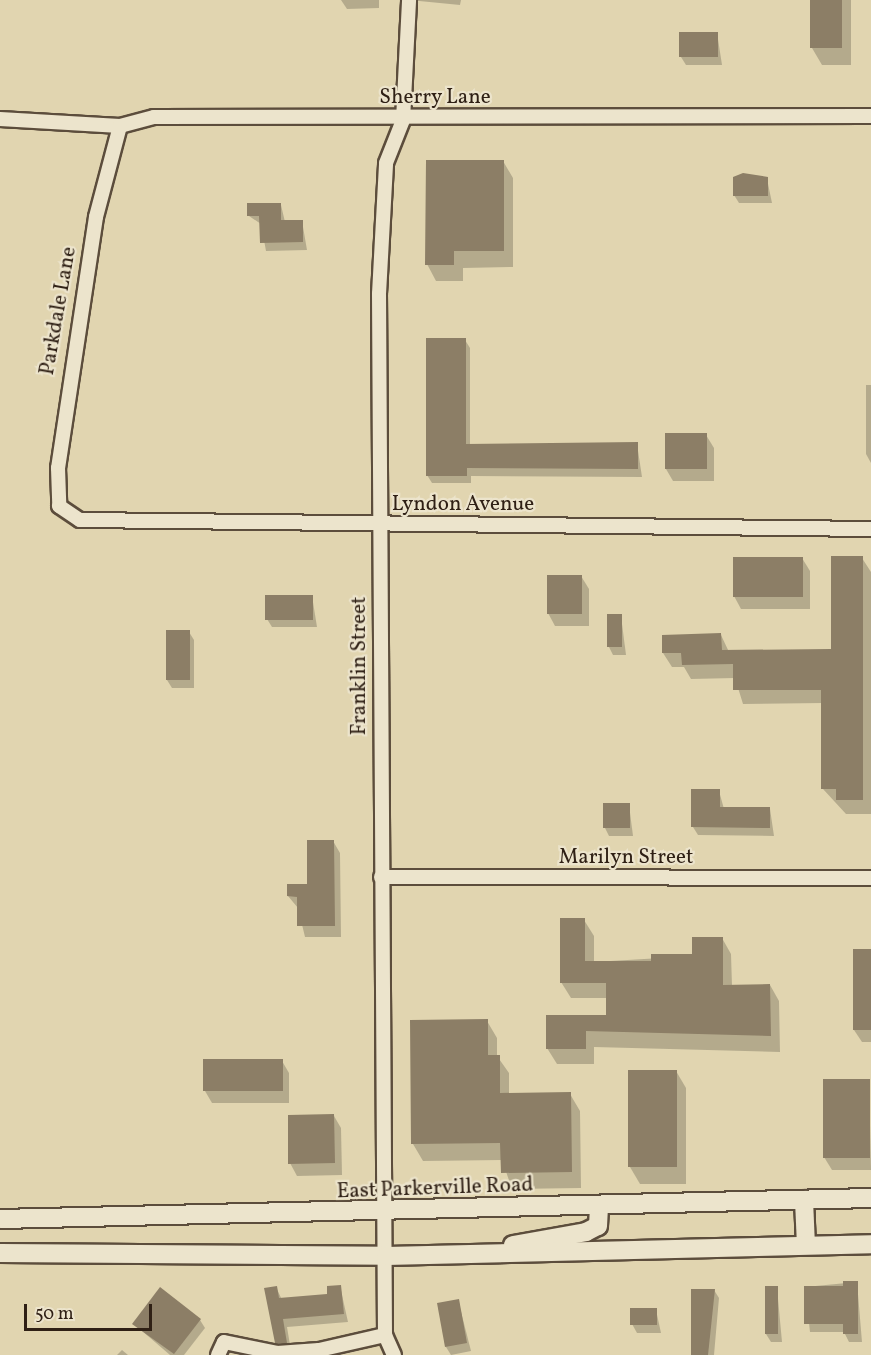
<!DOCTYPE html>
<html>
<head>
<meta charset="utf-8">
<style>
	body { margin:0 }
	#map { position:relative; width:871px; height:1355px; overflow:hidden; background:#e1d5b0; font-family:Vollkorn,serif }
	div>[style] { position:absolute }
	.shadow>* { inset:0; background:#0003 }
	.building>* { inset:0; background:#8c7e66 }
	.roads { filter:drop-shadow(2px 0 #5c4d3c) drop-shadow(-2px 0 #5c4d3c) drop-shadow(0 2px #5c4d3c) drop-shadow(0 -2px #5c4d3c) }
	.minor>* { height:14px; margin:-7px; padding:0 7px; transform-origin:7px; border-radius:7px; background:#ece4cc }
	.secondary>* { height:18px; margin:-9px; padding:0 9px; transform-origin:9px; border-radius:9px; background:#ece4cc }
	span { translate:-50% -50%; white-space:nowrap; text-align:center; line-height:1.15; -webkit-text-stroke:4.5px #ece4cc; paint-order:stroke }
	.street-label { font-size:21px; color:#2f2015 }
	.scale { position:absolute; left:24px; top:1304px; width:128px; height:27px; box-sizing:border-box; border:3px solid #2f2015; border-top:0; padding-left:8px; font-size:18px; line-height:21px; white-space:nowrap; color:#2f2015; -webkit-text-stroke:4px #ece4cc; paint-order:stroke }
</style>
</head>
<body>
<div id="map">
	<div class="shadow">
		<div style="clip-path:polygon(341px 0,379px 0,379px 8px,347px 9px)"></div>
		<div style="clip-path:polygon(409px 0,461px 0,460px 5px)"></div>
		<div style="clip-path:polygon(812px 0,868px 0,851px 0,851px 65px,822px 65px,812px 48px)"></div>
		<div style="clip-path:polygon(717px 33px,722px 65px,686px 65px,681px 57px)"></div>
		<div style="clip-path:polygon(503px 161px,513px 178px,513px 267px,463px 268px,463px 281px,436px 281px,427px 264px)"></div>
		<div style="clip-path:polygon(767px 179px,772px 203px,739px 203px,734px 195px)"></div>
		<div style="clip-path:polygon(281px 205px,285px 222px,302px 221px,307px 250px,266px 251px,261px 224px,249px 216px)"></div>
		<div style="clip-path:polygon(465px 340px,470px 348px,470px 445px,637px 444px,642px 477px,471px 476px,471px 483px,432px 483px,427px 475px)"></div>
		<div style="clip-path:polygon(866px 385px,871px 385px,871px 463px,866px 454px)"></div>
		<div style="clip-path:polygon(706px 435px,714px 448px,714px 481px,673px 481px,666px 469px)"></div>
		<div style="clip-path:polygon(802px 558px,810px 571px,810px 609px,741px 609px,734px 596px)"></div>
		<div style="clip-path:polygon(862px 558px,871px 572px,871px 814px,846px 814px,823px 789px,823px 703px,743px 704px,735px 678px,691px 679px,684px 667px,672px 667px,663px 653px,721px 635px,729px 652px,833px 651px)"></div>
		<div style="clip-path:polygon(581px 576px,589px 589px,589px 626px,555px 626px,548px 613px)"></div>
		<div style="clip-path:polygon(312px 596px,317px 627px,272px 627px,267px 619px)"></div>
		<div style="clip-path:polygon(621px 616px,626px 655px,613px 655px,609px 647px)"></div>
		<div style="clip-path:polygon(167px 632px,189px 632px,194px 640px,194px 688px,172px 688px,167px 680px)"></div>
		<div style="clip-path:polygon(719px 791px,724px 809px,770px 809px,774px 836px,698px 835px,693px 827px)"></div>
		<div style="clip-path:polygon(629px 805px,633px 836px,609px 836px,605px 828px)"></div>
		<div style="clip-path:polygon(333px 841px,340px 853px,341px 937px,305px 937px,298px 908px,288px 896px,309px 885px)"></div>
		<div style="clip-path:polygon(584px 920px,594px 936px,594px 962px,694px 956px,722px 938px,731px 954px,732px 986px,770px 985px,779px 1001px,780px 1052px,594px 1047px,594px 1064px,557px 1064px,547px 1048px,608px 1017px,608px 998px,571px 998px,561px 982px)"></div>
		<div style="clip-path:polygon(871px 950px,871px 1042px,862px 1042px,854px 1030px)"></div>
		<div style="clip-path:polygon(487px 1021px,497px 1038px,497px 1056px,509px 1073px,509px 1095px,570px 1094px,580px 1111px,581px 1188px,512px 1189px,502px 1160px,423px 1161px,413px 1144px)"></div>
		<div style="clip-path:polygon(282px 1061px,289px 1073px,289px 1103px,212px 1103px,205px 1091px)"></div>
		<div style="clip-path:polygon(676px 1071px,686px 1088px,686px 1184px,640px 1184px,630px 1167px)"></div>
		<div style="clip-path:polygon(869px 1081px,871px 1170px,832px 1170px,824px 1157px)"></div>
		<div style="clip-path:polygon(334px 1116px,341px 1128px,342px 1175px,297px 1176px,290px 1163px)"></div>
		<div style="clip-path:polygon(857px 1282px,862px 1342px,849px 1342px,844px 1332px,810px 1332px,805px 1287px)"></div>
		<div style="clip-path:polygon(340px 1286px,348px 1322px,287px 1327px,291px 1351px,281px 1351px,276px 1343px,276px 1287px,282px 1300px,329px 1295px)"></div>
		<div style="clip-path:polygon(777px 1288px,782px 1342px,771px 1342px,766px 1334px)"></div>
		<div style="clip-path:polygon(714px 1290px,719px 1298px,714px 1355px,685px 1355px,693px 1355px)"></div>
		<div style="clip-path:polygon(458px 1300px,471px 1351px,451px 1355px,446px 1347px)"></div>
		<div style="clip-path:polygon(656px 1310px,661px 1333px,637px 1333px,632px 1324px)"></div>
		<div style="clip-path:polygon(200px 1320px,205px 1328px,184px 1355px,170px 1355px,134px 1324px)"></div>
		<div style="clip-path:polygon(122px 1350px,128px 1355px,117px 1355px)"></div>
	</div>
	<div class="building">
		<div style="clip-path:polygon(810px 0,842px 0,842px 48px,810px 48px)"></div>
		<div style="clip-path:polygon(679px 32px,718px 32px,718px 57px,679px 57px)"></div>
		<div style="clip-path:polygon(426px 160px,504px 160px,504px 251px,454px 251px,454px 265px,425px 265px)"></div>
		<div style="clip-path:polygon(743px 173px,768px 177px,768px 196px,733px 196px,733px 177px)"></div>
		<div style="clip-path:polygon(247px 203px,281px 203px,281px 220px,303px 220px,303px 242px,260px 243px,259px 216px,247px 216px)"></div>
		<div style="clip-path:polygon(426px 338px,466px 338px,466px 444px,638px 442px,638px 469px,467px 468px,467px 476px,426px 476px)"></div>
		<div style="clip-path:polygon(665px 433px,707px 433px,707px 469px,665px 469px)"></div>
		<div style="clip-path:polygon(831px 556px,863px 556px,863px 800px,836px 800px,836px 789px,821px 789px,821px 690px,733px 690px,733px 664px,682px 665px,681px 653px,662px 653px,662px 635px,721px 633px,722px 650px,831px 649px)"></div>
		<div style="clip-path:polygon(733px 557px,803px 557px,803px 597px,733px 597px)"></div>
		<div style="clip-path:polygon(547px 575px,582px 575px,582px 614px,547px 614px)"></div>
		<div style="clip-path:polygon(265px 595px,313px 595px,313px 620px,265px 620px)"></div>
		<div style="clip-path:polygon(607px 614px,622px 614px,622px 647px,607px 647px)"></div>
		<div style="clip-path:polygon(166px 630px,190px 630px,190px 680px,166px 680px)"></div>
		<div style="clip-path:polygon(691px 789px,720px 789px,720px 807px,770px 807px,770px 828px,691px 827px)"></div>
		<div style="clip-path:polygon(603px 803px,630px 803px,630px 828px,603px 828px)"></div>
		<div style="clip-path:polygon(307px 840px,334px 840px,335px 926px,297px 926px,297px 897px,287px 896px,287px 884px,307px 884px)"></div>
		<div style="clip-path:polygon(560px 918px,585px 918px,585px 961px,651px 961px,651px 954px,692px 954px,692px 937px,723px 937px,723px 985px,770px 984px,771px 1036px,586px 1031px,586px 1049px,546px 1049px,546px 1015px,606px 1015px,606px 983px,560px 983px)"></div>
		<div style="clip-path:polygon(853px 949px,871px 949px,871px 1030px,853px 1030px)"></div>
		<div style="clip-path:polygon(488px 1019px,488px 1055px,500px 1055px,500px 1093px,571px 1092px,572px 1172px,501px 1173px,500px 1143px,411px 1144px,410px 1020px)"></div>
		<div style="clip-path:polygon(203px 1059px,283px 1059px,283px 1091px,203px 1091px)"></div>
		<div style="clip-path:polygon(628px 1070px,677px 1070px,677px 1167px,628px 1167px)"></div>
		<div style="clip-path:polygon(823px 1079px,870px 1079px,870px 1158px,823px 1158px)"></div>
		<div style="clip-path:polygon(334px 1114px,335px 1163px,288px 1164px,288px 1115px)"></div>
		<div style="clip-path:polygon(843px 1281px,858px 1281px,858px 1334px,843px 1334px,843px 1324px,804px 1324px,804px 1286px,843px 1286px)"></div>
		<div style="clip-path:polygon(341px 1285px,344px 1314px,283px 1319px,287px 1343px,275px 1343px,264px 1288px,277px 1286px,279px 1298px,327px 1294px,327px 1286px)"></div>
		<div style="clip-path:polygon(765px 1286px,778px 1286px,778px 1334px,765px 1334px)"></div>
		<div style="clip-path:polygon(160px 1287px,201px 1319px,174px 1354px,132px 1324px)"></div>
		<div style="clip-path:polygon(691px 1289px,715px 1289px,708px 1355px,691px 1355px)"></div>
		<div style="clip-path:polygon(459px 1299px,467px 1343px,445px 1347px,437px 1303px)"></div>
		<div style="clip-path:polygon(630px 1308px,657px 1308px,657px 1325px,630px 1325px)"></div>
	</div>
	<div class="roads">
		<div class="minor">
			<div style="left:0;top:119px;width:120px;rotate:3.3deg"></div>
			<div style="left:120px;top:126px;width:35px;rotate:-15deg"></div>
			<div style="left:154px;top:117px;width:717px;rotate:-0.08deg"></div>
			<div style="left:120px;top:126px;width:94px;rotate:104.8deg"></div>
			<div style="left:96px;top:217px;width:254px;rotate:98.6deg"></div>
			<div style="left:58px;top:468px;width:38px;rotate:88deg"></div>
			<div style="left:59px;top:506px;width:25px;rotate:34deg"></div>
			<div style="left:80px;top:520px;width:791px;rotate:0.65deg"></div>
			<div style="left:381px;top:877px;width:490px;rotate:0.1deg"></div>
			<div style="left:385px;top:1335px;width:1041px;rotate:-90.33deg"></div>
			<div style="left:379px;top:294px;width:131px;rotate:-86.9deg"></div>
			<div style="left:386px;top:163px;width:46px;rotate:-68.4deg"></div>
			<div style="left:403px;top:120px;width:120px;rotate:-87.1deg"></div>
			<div style="left:218px;top:1355px;width:14px;rotate:-65deg"></div>
			<div style="left:224px;top:1342px;width:54px;rotate:11.7deg"></div>
			<div style="left:277px;top:1353px;width:42px;rotate:-4.1deg"></div>
			<div style="left:319px;top:1350px;width:68px;rotate:-12.8deg"></div>
			<div style="left:385px;top:1335px;width:22px;rotate:66deg"></div>
		</div>
		<div class="secondary">
			<div style="left:804px;top:1200px;width:45px;rotate:87.5deg"></div>
			<div style="left:0;top:1219px;width:871px;rotate:-1.38deg"></div>
			<div style="left:513px;top:1245px;width:74px;rotate:-10.1deg"></div>
			<div style="left:586px;top:1232px;width:13px;rotate:-27deg"></div>
			<div style="left:598px;top:1226px;width:19px;rotate:-87deg"></div>
			<div style="left:0;top:1253px;width:386px;rotate:0.4deg"></div>
			<div style="left:386px;top:1256px;width:485px;rotate:-1.4deg"></div>
		</div>
	</div>
	<div class="street-label">
		<span style="left:435px;top:98px">Sherry Lane</span>
		<span style="left:59px;top:311px;rotate:-80deg">Parkdale Lane</span>
		<span style="left:463px;top:505px">Lyndon Avenue</span>
		<span style="left:360px;top:666px;rotate:-90deg">Franklin Street</span>
		<span style="left:626px;top:858px">Marilyn Street</span>
		<span style="left:435px;top:1189px;rotate:-2deg">East Parkerville Road</span>
	</div>
	<div class="scale">50 m</div>
</div>
</body>
</html>
